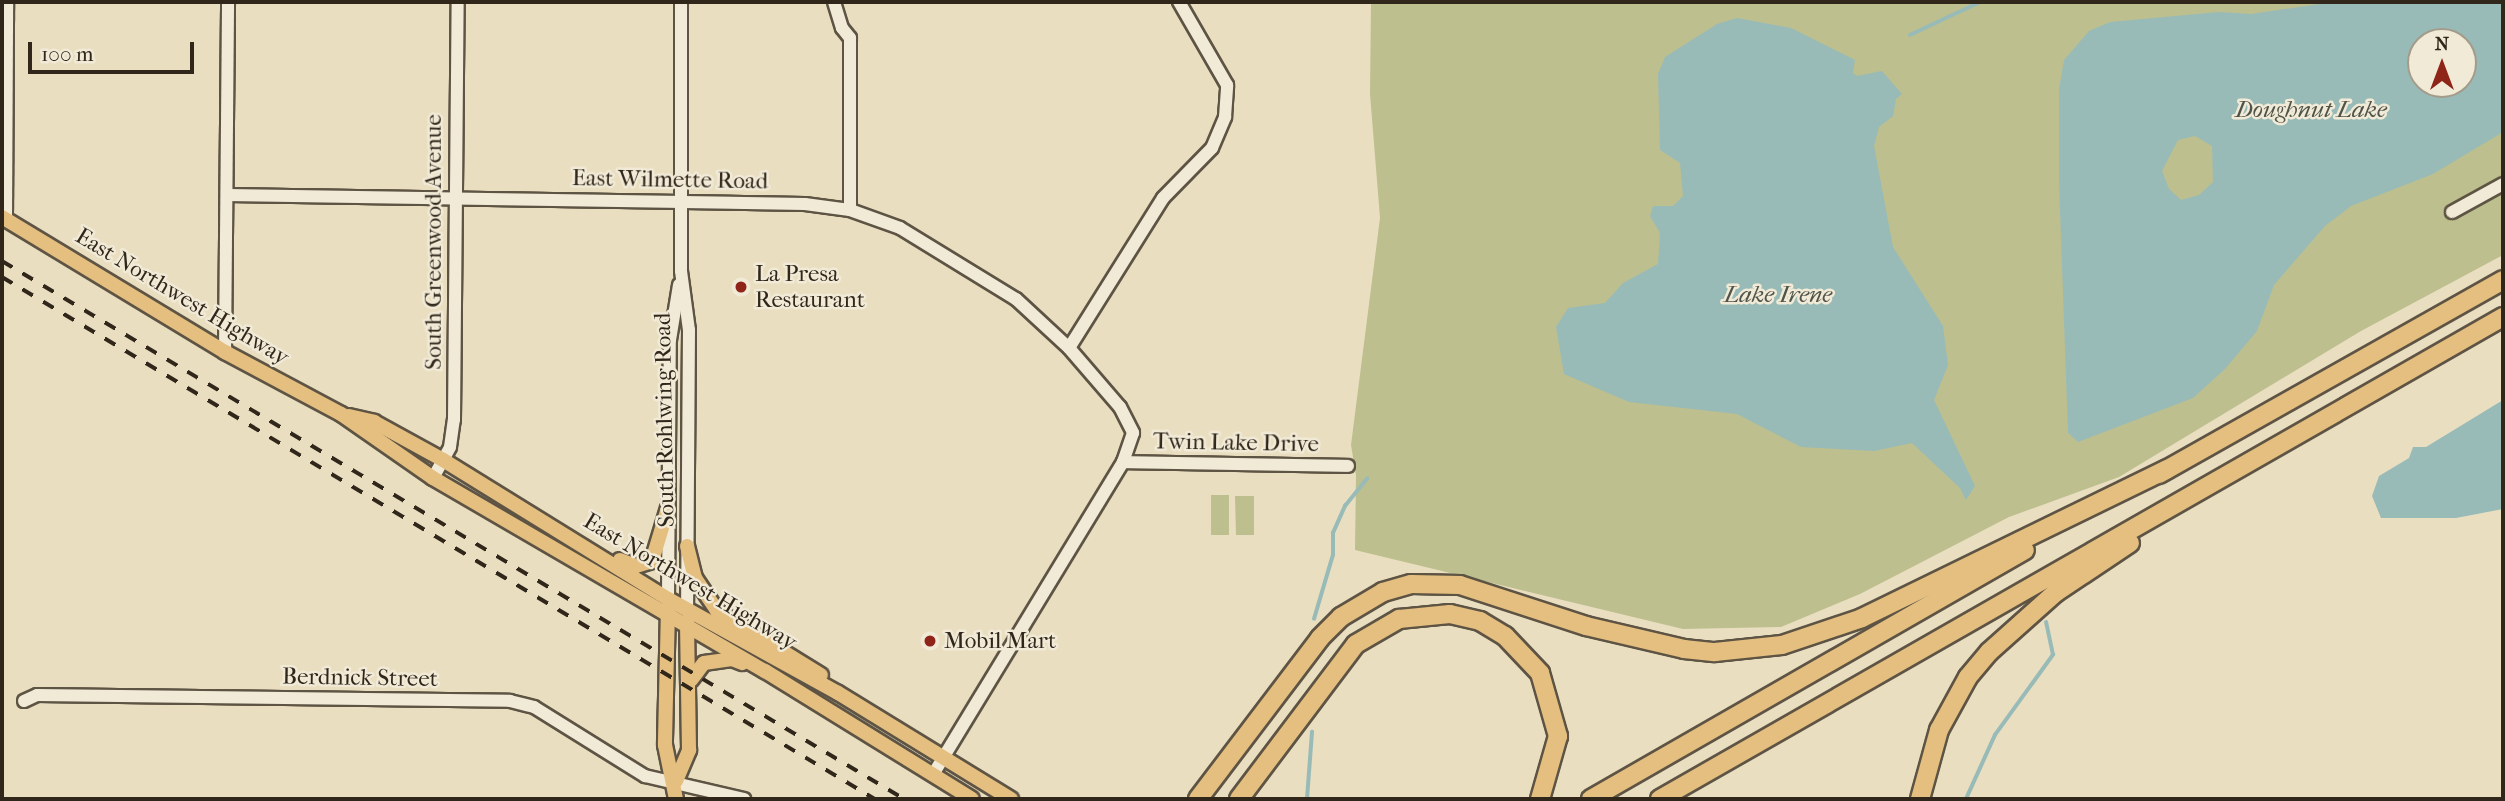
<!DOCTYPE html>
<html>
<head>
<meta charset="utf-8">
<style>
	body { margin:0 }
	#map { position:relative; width:2505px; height:801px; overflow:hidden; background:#eadec1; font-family:"IM FELL French Canon",serif }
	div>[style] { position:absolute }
	.green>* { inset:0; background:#bdbf8e }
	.water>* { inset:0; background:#98bbb8 }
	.stream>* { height:3.5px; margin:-1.75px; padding:0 1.75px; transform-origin:1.75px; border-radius:1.75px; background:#98bbb8 }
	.roads { filter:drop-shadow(2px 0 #5e5444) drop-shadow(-2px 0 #5e5444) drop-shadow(0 2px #5e5444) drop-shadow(0 -2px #5e5444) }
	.minor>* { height:12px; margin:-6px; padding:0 6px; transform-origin:6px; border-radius:6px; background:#f1ead7 }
	.major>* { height:14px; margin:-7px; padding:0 7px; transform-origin:7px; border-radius:7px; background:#e5bf80 }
	.highway>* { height:18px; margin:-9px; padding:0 9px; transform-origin:9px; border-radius:9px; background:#e5bf80 }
	.rail>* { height:3.5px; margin-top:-1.75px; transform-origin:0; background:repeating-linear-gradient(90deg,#30261a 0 12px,transparent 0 24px) }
	.dots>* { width:19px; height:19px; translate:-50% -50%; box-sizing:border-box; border:4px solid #f1ead7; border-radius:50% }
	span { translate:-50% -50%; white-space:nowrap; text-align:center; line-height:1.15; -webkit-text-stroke:5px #f1ead7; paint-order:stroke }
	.street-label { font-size:23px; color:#30261a }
	.poi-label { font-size:23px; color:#30261a }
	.left { translate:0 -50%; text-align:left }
	.water-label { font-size:24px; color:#4f5349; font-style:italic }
	.frame { position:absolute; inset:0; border:4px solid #30261a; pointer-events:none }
	.north { position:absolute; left:2407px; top:28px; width:70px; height:70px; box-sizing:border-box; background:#f1ead7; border:2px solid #a49c8b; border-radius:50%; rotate:0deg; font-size:19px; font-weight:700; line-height:28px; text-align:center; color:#30261a }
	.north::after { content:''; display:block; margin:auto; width:24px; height:32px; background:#8f2418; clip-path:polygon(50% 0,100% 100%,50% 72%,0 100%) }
	.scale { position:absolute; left:28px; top:42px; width:166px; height:32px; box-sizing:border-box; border:4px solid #30261a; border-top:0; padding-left:9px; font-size:21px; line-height:24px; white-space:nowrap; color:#30261a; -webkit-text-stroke:5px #f1ead7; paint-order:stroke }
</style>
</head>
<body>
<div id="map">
	<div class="green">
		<div style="clip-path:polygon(evenodd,1371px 2px,2503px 2px,2503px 255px,2361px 331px,2119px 477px,2009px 517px,1860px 594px,1781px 627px,1683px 629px,1355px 550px,1356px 475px,1351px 445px,1380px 218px,1370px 94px,1371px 2px,2421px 42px,2463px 42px,2463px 84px,2421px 84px,2421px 42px)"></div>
		<div style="clip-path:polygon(1211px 495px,1229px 495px,1229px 535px,1211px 535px)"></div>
		<div style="clip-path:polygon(1235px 496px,1254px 496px,1254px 535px,1236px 535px)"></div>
	</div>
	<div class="water">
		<div style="clip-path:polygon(evenodd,2333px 2px,2503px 2px,2503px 132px,2433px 174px,2351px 206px,2325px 226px,2274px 285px,2257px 331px,2225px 369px,2193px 398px,2078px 442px,2068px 433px,2059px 182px,2059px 89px,2064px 60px,2089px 31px,2110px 22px,2219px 12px,2251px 14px,2333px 2px,2421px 42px,2463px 42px,2463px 84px,2421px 84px,2421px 42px,2333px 2px,2195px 136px,2212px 146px,2213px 182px,2199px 195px,2181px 200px,2169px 189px,2162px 171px,2178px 140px,2195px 136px)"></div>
		<div style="clip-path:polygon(1737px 18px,1791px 28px,1855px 60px,1853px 73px,1857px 76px,1882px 71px,1902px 94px,1896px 99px,1893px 116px,1879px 127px,1874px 146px,1893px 247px,1943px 326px,1948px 365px,1934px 400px,1975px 486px,1966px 500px,1960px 488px,1912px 443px,1874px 451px,1801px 447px,1737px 414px,1629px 402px,1564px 374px,1556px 327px,1568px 308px,1605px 303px,1623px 283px,1658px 264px,1660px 233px,1650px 216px,1653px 206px,1673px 206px,1683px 196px,1680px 163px,1660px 150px,1658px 74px,1665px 57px,1717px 24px)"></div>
		<div style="clip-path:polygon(2503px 400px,2503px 509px,2456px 518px,2381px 518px,2372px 496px,2379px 476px,2409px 458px,2413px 447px,2426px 447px)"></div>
	</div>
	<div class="stream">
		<div style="left:1910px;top:35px;width:77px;rotate:-25.2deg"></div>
		<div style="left:1314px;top:619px;width:67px;rotate:-73.5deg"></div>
		<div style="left:1333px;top:555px;width:22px;rotate:-90deg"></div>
		<div style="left:1333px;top:533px;width:30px;rotate:-66deg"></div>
		<div style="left:1345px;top:506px;width:35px;rotate:-51deg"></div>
		<div style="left:1307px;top:799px;width:67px;rotate:-85.7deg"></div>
		<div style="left:1966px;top:799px;width:70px;rotate:-65.6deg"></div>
		<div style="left:1995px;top:735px;width:99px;rotate:-54.1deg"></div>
		<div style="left:2053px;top:655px;width:33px;rotate:-102deg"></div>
	</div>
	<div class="roads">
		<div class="minor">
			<div style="left:681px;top:2px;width:269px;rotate:90deg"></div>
			<div style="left:681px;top:271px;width:60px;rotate:82.3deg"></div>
			<div style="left:689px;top:330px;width:280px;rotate:90.4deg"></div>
			<div style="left:834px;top:2px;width:27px;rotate:73deg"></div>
			<div style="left:842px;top:28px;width:13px;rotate:51deg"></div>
			<div style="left:850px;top:38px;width:172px;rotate:90deg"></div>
			<div style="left:227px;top:195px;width:578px;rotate:0.89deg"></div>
			<div style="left:805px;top:204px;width:45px;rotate:7.6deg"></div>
			<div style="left:850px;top:210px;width:53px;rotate:19.8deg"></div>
			<div style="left:900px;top:228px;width:136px;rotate:31.5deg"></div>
			<div style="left:1016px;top:299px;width:72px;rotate:42.8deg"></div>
			<div style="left:1069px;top:348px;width:78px;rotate:49.2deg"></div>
			<div style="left:1120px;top:407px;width:29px;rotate:63deg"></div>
			<div style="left:1133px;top:433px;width:31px;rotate:109deg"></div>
			<div style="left:1123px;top:462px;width:366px;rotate:121.3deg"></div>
			<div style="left:2452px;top:212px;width:58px;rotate:-28.8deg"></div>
			<div style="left:6px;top:219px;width:217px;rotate:-89.7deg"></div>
			<div style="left:1069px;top:348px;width:177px;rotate:-57.9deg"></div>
			<div style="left:1163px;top:198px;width:70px;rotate:-45.6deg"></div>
			<div style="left:1212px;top:148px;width:34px;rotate:-67deg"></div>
			<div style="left:1225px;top:117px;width:32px;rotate:-86deg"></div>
			<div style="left:1227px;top:85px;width:96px;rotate:-120deg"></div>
			<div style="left:225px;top:352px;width:350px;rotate:-89.5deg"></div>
			<div style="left:1123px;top:462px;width:225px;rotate:1deg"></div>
			<div style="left:433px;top:478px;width:35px;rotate:-61deg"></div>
			<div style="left:450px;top:447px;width:27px;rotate:-82deg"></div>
			<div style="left:454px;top:420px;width:418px;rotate:-89.5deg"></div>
			<div style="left:668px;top:599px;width:259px;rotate:-89.6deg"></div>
			<div style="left:670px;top:340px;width:56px;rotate:-80.7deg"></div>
			<div style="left:24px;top:701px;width:14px;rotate:-25deg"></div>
			<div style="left:37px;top:695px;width:473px;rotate:0.7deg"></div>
			<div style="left:510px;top:701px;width:25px;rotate:14deg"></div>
			<div style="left:534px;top:707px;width:131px;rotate:31.9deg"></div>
			<div style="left:645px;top:776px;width:102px;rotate:13.1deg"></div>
		</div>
		<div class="major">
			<div style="left:2px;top:217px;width:261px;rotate:31.2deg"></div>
			<div style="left:225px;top:352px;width:132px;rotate:28.1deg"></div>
			<div style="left:341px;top:414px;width:112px;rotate:34.8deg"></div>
			<div style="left:433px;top:478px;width:384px;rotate:30.2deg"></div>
			<div style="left:765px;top:671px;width:243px;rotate:31.7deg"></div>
			<div style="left:349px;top:416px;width:26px;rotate:13deg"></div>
			<div style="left:374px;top:422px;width:79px;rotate:28.8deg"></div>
			<div style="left:443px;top:460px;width:264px;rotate:31.7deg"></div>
			<div style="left:668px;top:599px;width:194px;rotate:28.9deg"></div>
			<div style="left:838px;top:693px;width:203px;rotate:31.5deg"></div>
			<div style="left:687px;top:546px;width:33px;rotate:76deg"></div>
			<div style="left:695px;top:578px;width:40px;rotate:56deg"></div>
			<div style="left:717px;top:611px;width:122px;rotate:31.6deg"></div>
			<div style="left:620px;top:560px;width:17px;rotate:21deg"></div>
			<div style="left:636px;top:566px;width:17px;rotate:-17deg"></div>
			<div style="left:652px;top:561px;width:55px;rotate:-73.2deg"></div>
			<div style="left:668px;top:608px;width:137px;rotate:91.3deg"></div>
			<div style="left:665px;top:745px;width:55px;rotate:78.5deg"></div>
			<div style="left:691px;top:680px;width:21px;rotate:-53deg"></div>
			<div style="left:704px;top:663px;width:28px;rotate:-8deg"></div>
			<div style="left:732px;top:659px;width:11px;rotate:22deg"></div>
			<div style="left:676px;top:781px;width:34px;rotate:-67deg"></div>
			<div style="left:689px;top:750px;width:129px;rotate:-90.9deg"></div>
		</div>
		<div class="highway">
			<div style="left:2159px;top:474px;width:395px;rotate:-29.4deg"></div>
			<div style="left:1198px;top:799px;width:202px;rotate:-52.8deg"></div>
			<div style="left:1320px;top:638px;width:30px;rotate:-45deg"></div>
			<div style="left:1341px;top:617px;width:49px;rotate:-30.8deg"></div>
			<div style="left:1383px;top:592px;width:29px;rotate:-16deg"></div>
			<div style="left:1411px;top:584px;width:49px;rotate:1.2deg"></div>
			<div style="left:1460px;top:585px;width:133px;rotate:18deg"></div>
			<div style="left:1586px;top:626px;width:101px;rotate:13.2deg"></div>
			<div style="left:1684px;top:649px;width:31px;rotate:6deg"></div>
			<div style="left:1715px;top:652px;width:67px;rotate:-6deg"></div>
			<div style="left:1782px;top:645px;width:84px;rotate:-18.6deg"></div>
			<div style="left:1862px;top:618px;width:339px;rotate:-26deg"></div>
			<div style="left:1239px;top:799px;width:194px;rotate:-53deg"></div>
			<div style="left:1356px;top:644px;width:50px;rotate:-30.2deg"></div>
			<div style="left:1399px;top:619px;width:51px;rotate:-5.6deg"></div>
			<div style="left:1450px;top:614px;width:31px;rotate:13deg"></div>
			<div style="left:1480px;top:621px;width:29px;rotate:31deg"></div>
			<div style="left:1505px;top:636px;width:51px;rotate:46.6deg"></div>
			<div style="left:1540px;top:673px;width:66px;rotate:74.1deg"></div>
			<div style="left:1558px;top:736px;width:66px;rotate:105.9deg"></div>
			<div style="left:1591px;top:799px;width:500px;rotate:-29.84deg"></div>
			<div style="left:1660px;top:799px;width:971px;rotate:-29.76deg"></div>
			<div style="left:1920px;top:799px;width:72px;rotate:-74.6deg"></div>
			<div style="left:1939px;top:730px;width:60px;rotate:-61.3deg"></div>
			<div style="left:1968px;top:677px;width:33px;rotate:-50deg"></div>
			<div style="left:1989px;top:652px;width:89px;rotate:-41.8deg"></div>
			<div style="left:2055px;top:593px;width:90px;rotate:-33.7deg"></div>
		</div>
	</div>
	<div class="rail">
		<div style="left:2px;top:261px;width:1050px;rotate:30.81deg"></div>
		<div style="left:2px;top:277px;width:1017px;rotate:30.88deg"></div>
		<div style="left:2px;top:798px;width:1px;rotate:90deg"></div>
	</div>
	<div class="dots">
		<div style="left:741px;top:287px;background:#8f2418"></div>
		<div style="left:930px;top:641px;background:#8f2418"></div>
	</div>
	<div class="street-label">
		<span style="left:670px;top:180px;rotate:1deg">East Wilmette Road</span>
		<span style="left:434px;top:242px;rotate:-90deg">South Greenwood Avenue</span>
		<span style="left:182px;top:297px;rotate:31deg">East Northwest Highway</span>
		<span style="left:665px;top:420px;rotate:-91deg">South Rohlwing Road</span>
		<span style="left:1236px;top:443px;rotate:1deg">Twin Lake Drive</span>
		<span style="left:690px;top:582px;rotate:31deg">East Northwest Highway</span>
		<span style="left:360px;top:678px;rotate:1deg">Berdnick Street</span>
	</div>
	<div class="poi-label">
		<span class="left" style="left:755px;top:287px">La Presa<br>Restaurant</span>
		<span class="left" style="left:944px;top:641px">Mobil Mart</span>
	</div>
	<div class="water-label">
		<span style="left:2311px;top:110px">Doughnut Lake</span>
		<span style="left:1778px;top:295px">Lake Irene</span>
	</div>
	<div class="frame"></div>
	<div class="north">N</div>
	<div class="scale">100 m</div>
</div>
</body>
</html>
